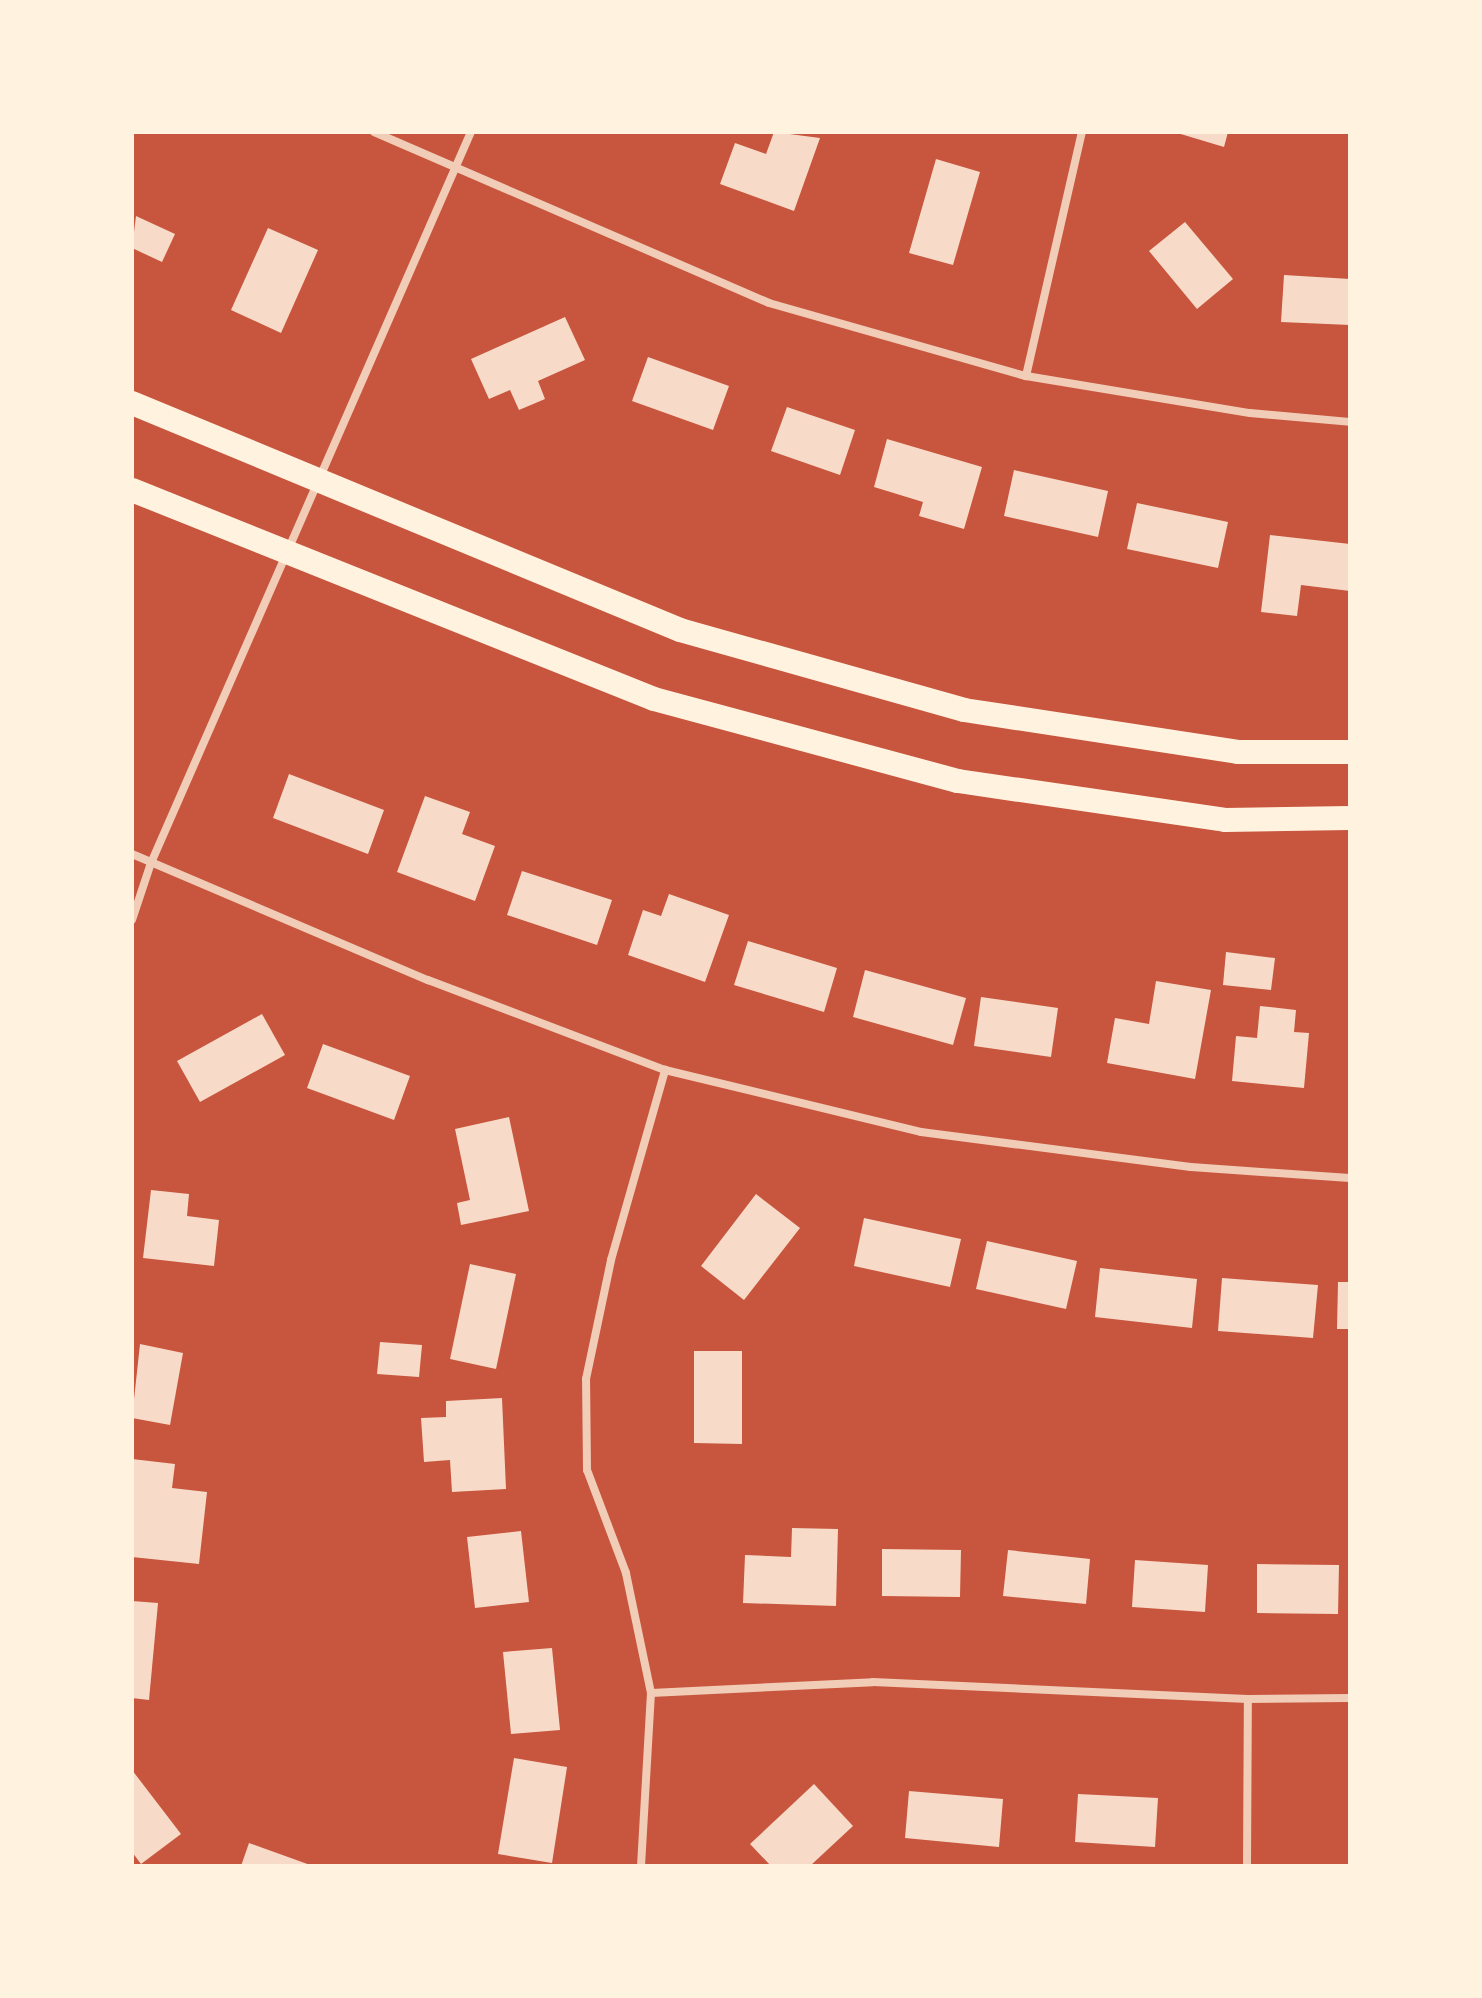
<!DOCTYPE html>
<html>
<head>
<meta charset="utf-8">
<style>
	body { margin:0 }
	#map { position:relative; width:1482px; height:1998px; overflow:hidden; background:#c8553d; font-family:"Asap Condensed",sans-serif }
	div>[style] { position:absolute }
	.building>* { inset:0; background:#f7dbc8 }
	.minor>* { height:8px; margin:-4px; padding:0 4px; transform-origin:4px; border-radius:4px; background:#f1ccb7 }
	.motorway>* { height:24px; margin:-12px; padding:0 12px; transform-origin:12px; border-radius:12px; background:#fff3e0 }
	span { translate:-50% -50%; white-space:nowrap; text-align:center; line-height:1.15; -webkit-text-stroke:7px #fff3e0; paint-order:stroke }
	.frame { position:absolute; inset:0; border:134px solid #fff3e0; pointer-events:none }
</style>
</head>
<body>
<div id="map">
	<div class="building">
		<div style="clip-path:polygon(774px 132px,820px 138px,794px 211px,720px 184px,735px 143px,766px 154px)"></div>
		<div style="clip-path:polygon(1174px 132px,1228px 132px,1224px 147px)"></div>
		<div style="clip-path:polygon(936px 159px,980px 172px,953px 265px,909px 253px)"></div>
		<div style="clip-path:polygon(136px 216px,175px 234px,162px 262px,132px 248px)"></div>
		<div style="clip-path:polygon(1185px 222px,1233px 279px,1197px 309px,1149px 251px)"></div>
		<div style="clip-path:polygon(268px 228px,318px 250px,281px 333px,231px 310px)"></div>
		<div style="clip-path:polygon(1284px 275px,1350px 279px,1350px 325px,1281px 322px)"></div>
		<div style="clip-path:polygon(565px 317px,585px 360px,538px 381px,545px 399px,519px 410px,510px 390px,489px 399px,471px 359px)"></div>
		<div style="clip-path:polygon(648px 357px,729px 386px,713px 430px,632px 401px)"></div>
		<div style="clip-path:polygon(787px 407px,855px 430px,840px 475px,771px 451px)"></div>
		<div style="clip-path:polygon(887px 439px,982px 467px,964px 529px,919px 516px,923px 502px,874px 487px)"></div>
		<div style="clip-path:polygon(1014px 470px,1108px 491px,1098px 537px,1004px 516px)"></div>
		<div style="clip-path:polygon(1137px 503px,1228px 522px,1218px 568px,1127px 549px)"></div>
		<div style="clip-path:polygon(1270px 535px,1350px 544px,1350px 591px,1301px 585px,1297px 616px,1261px 612px)"></div>
		<div style="clip-path:polygon(289px 774px,384px 810px,368px 854px,273px 818px)"></div>
		<div style="clip-path:polygon(425px 796px,470px 812px,462px 834px,495px 846px,475px 901px,397px 872px)"></div>
		<div style="clip-path:polygon(522px 871px,612px 900px,597px 945px,507px 915px)"></div>
		<div style="clip-path:polygon(669px 894px,729px 915px,705px 982px,628px 955px,643px 910px,661px 916px)"></div>
		<div style="clip-path:polygon(748px 941px,837px 968px,824px 1012px,734px 985px)"></div>
		<div style="clip-path:polygon(1226px 952px,1275px 958px,1271px 990px,1223px 985px)"></div>
		<div style="clip-path:polygon(865px 970px,966px 998px,953px 1045px,853px 1017px)"></div>
		<div style="clip-path:polygon(1156px 981px,1211px 990px,1195px 1079px,1107px 1063px,1115px 1018px,1149px 1024px)"></div>
		<div style="clip-path:polygon(981px 997px,1058px 1008px,1051px 1057px,974px 1046px)"></div>
		<div style="clip-path:polygon(1260px 1006px,1296px 1010px,1294px 1032px,1309px 1033px,1304px 1088px,1232px 1081px,1236px 1036px,1257px 1038px)"></div>
		<div style="clip-path:polygon(262px 1014px,285px 1055px,200px 1102px,177px 1061px)"></div>
		<div style="clip-path:polygon(323px 1044px,410px 1076px,394px 1120px,307px 1088px)"></div>
		<div style="clip-path:polygon(509px 1117px,529px 1211px,461px 1225px,457px 1203px,470px 1200px,455px 1129px)"></div>
		<div style="clip-path:polygon(151px 1190px,189px 1194px,187px 1216px,219px 1220px,214px 1266px,143px 1258px)"></div>
		<div style="clip-path:polygon(756px 1194px,800px 1228px,744px 1300px,701px 1266px)"></div>
		<div style="clip-path:polygon(864px 1218px,961px 1239px,950px 1287px,854px 1266px)"></div>
		<div style="clip-path:polygon(987px 1241px,1077px 1261px,1066px 1309px,976px 1289px)"></div>
		<div style="clip-path:polygon(470px 1264px,516px 1274px,496px 1369px,450px 1359px)"></div>
		<div style="clip-path:polygon(1100px 1268px,1197px 1279px,1192px 1328px,1095px 1317px)"></div>
		<div style="clip-path:polygon(1222px 1278px,1318px 1285px,1313px 1338px,1218px 1331px)"></div>
		<div style="clip-path:polygon(1338px 1282px,1350px 1282px,1350px 1329px,1337px 1329px)"></div>
		<div style="clip-path:polygon(380px 1342px,422px 1345px,419px 1377px,377px 1374px)"></div>
		<div style="clip-path:polygon(140px 1344px,183px 1353px,170px 1425px,132px 1418px)"></div>
		<div style="clip-path:polygon(694px 1351px,742px 1351px,742px 1444px,694px 1443px)"></div>
		<div style="clip-path:polygon(502px 1398px,506px 1489px,452px 1492px,450px 1460px,424px 1462px,421px 1418px,446px 1417px,446px 1401px)"></div>
		<div style="clip-path:polygon(132px 1459px,175px 1464px,172px 1488px,207px 1492px,199px 1564px,132px 1557px)"></div>
		<div style="clip-path:polygon(792px 1528px,838px 1529px,836px 1606px,743px 1603px,745px 1555px,791px 1557px)"></div>
		<div style="clip-path:polygon(521px 1531px,529px 1602px,475px 1608px,467px 1537px)"></div>
		<div style="clip-path:polygon(882px 1549px,961px 1550px,960px 1597px,882px 1596px)"></div>
		<div style="clip-path:polygon(1008px 1550px,1090px 1559px,1086px 1604px,1003px 1596px)"></div>
		<div style="clip-path:polygon(1135px 1560px,1208px 1565px,1205px 1612px,1132px 1607px)"></div>
		<div style="clip-path:polygon(1257px 1564px,1339px 1565px,1338px 1614px,1257px 1613px)"></div>
		<div style="clip-path:polygon(132px 1601px,158px 1603px,149px 1700px,132px 1698px)"></div>
		<div style="clip-path:polygon(552px 1648px,560px 1730px,511px 1734px,503px 1652px)"></div>
		<div style="clip-path:polygon(514px 1758px,567px 1767px,552px 1863px,498px 1854px)"></div>
		<div style="clip-path:polygon(132px 1770px,181px 1834px,141px 1864px,132px 1852px)"></div>
		<div style="clip-path:polygon(814px 1784px,853px 1826px,810px 1866px,771px 1866px,750px 1844px)"></div>
		<div style="clip-path:polygon(909px 1791px,1003px 1799px,999px 1847px,905px 1838px)"></div>
		<div style="clip-path:polygon(1078px 1794px,1158px 1798px,1155px 1847px,1075px 1842px)"></div>
		<div style="clip-path:polygon(249px 1843px,313px 1866px,241px 1866px)"></div>
	</div>
	<div class="minor">
		<div style="left:374px;top:132px;width:430px;rotate:23.4deg"></div>
		<div style="left:769px;top:303px;width:267px;rotate:15.9deg"></div>
		<div style="left:1026px;top:376px;width:227px;rotate:9.4deg"></div>
		<div style="left:1250px;top:413px;width:100px;rotate:5.1deg"></div>
		<div style="left:1026px;top:376px;width:250px;rotate:-77.1deg"></div>
		<div style="left:132px;top:854px;width:322px;rotate:23.1deg"></div>
		<div style="left:428px;top:980px;width:254px;rotate:20.8deg"></div>
		<div style="left:665px;top:1070px;width:263px;rotate:13.6deg"></div>
		<div style="left:921px;top:1132px;width:272px;rotate:7.4deg"></div>
		<div style="left:1191px;top:1167px;width:159px;rotate:4deg"></div>
		<div style="left:132px;top:920px;width:60px;rotate:-71.6deg"></div>
		<div style="left:151px;top:863px;width:798px;rotate:-66.36deg"></div>
		<div style="left:651px;top:1693px;width:222px;rotate:-2.8deg"></div>
		<div style="left:873px;top:1682px;width:375px;rotate:2.6deg"></div>
		<div style="left:1248px;top:1699px;width:102px;rotate:-0.6deg"></div>
		<div style="left:641px;top:1866px;width:173px;rotate:-86.7deg"></div>
		<div style="left:651px;top:1693px;width:123px;rotate:-101.8deg"></div>
		<div style="left:626px;top:1573px;width:110px;rotate:-110.7deg"></div>
		<div style="left:587px;top:1470px;width:91px;rotate:-90.6deg"></div>
		<div style="left:586px;top:1379px;width:122px;rotate:-78.1deg"></div>
		<div style="left:611px;top:1260px;width:198px;rotate:-74.1deg"></div>
		<div style="left:1247px;top:1866px;width:167px;rotate:-89.7deg"></div>
	</div>
	<div class="motorway">
		<div style="left:132px;top:403px;width:593px;rotate:22.5deg"></div>
		<div style="left:680px;top:630px;width:295px;rotate:15.7deg"></div>
		<div style="left:964px;top:710px;width:277px;rotate:8.7deg"></div>
		<div style="left:1238px;top:752px;width:112px"></div>
		<div style="left:132px;top:490px;width:562px;rotate:21.82deg"></div>
		<div style="left:654px;top:699px;width:315px;rotate:15.1deg"></div>
		<div style="left:958px;top:781px;width:270px;rotate:8.3deg"></div>
		<div style="left:1225px;top:820px;width:125px;rotate:-0.9deg"></div>
	</div>
	<div class="frame"></div>
</div>
</body>
</html>
